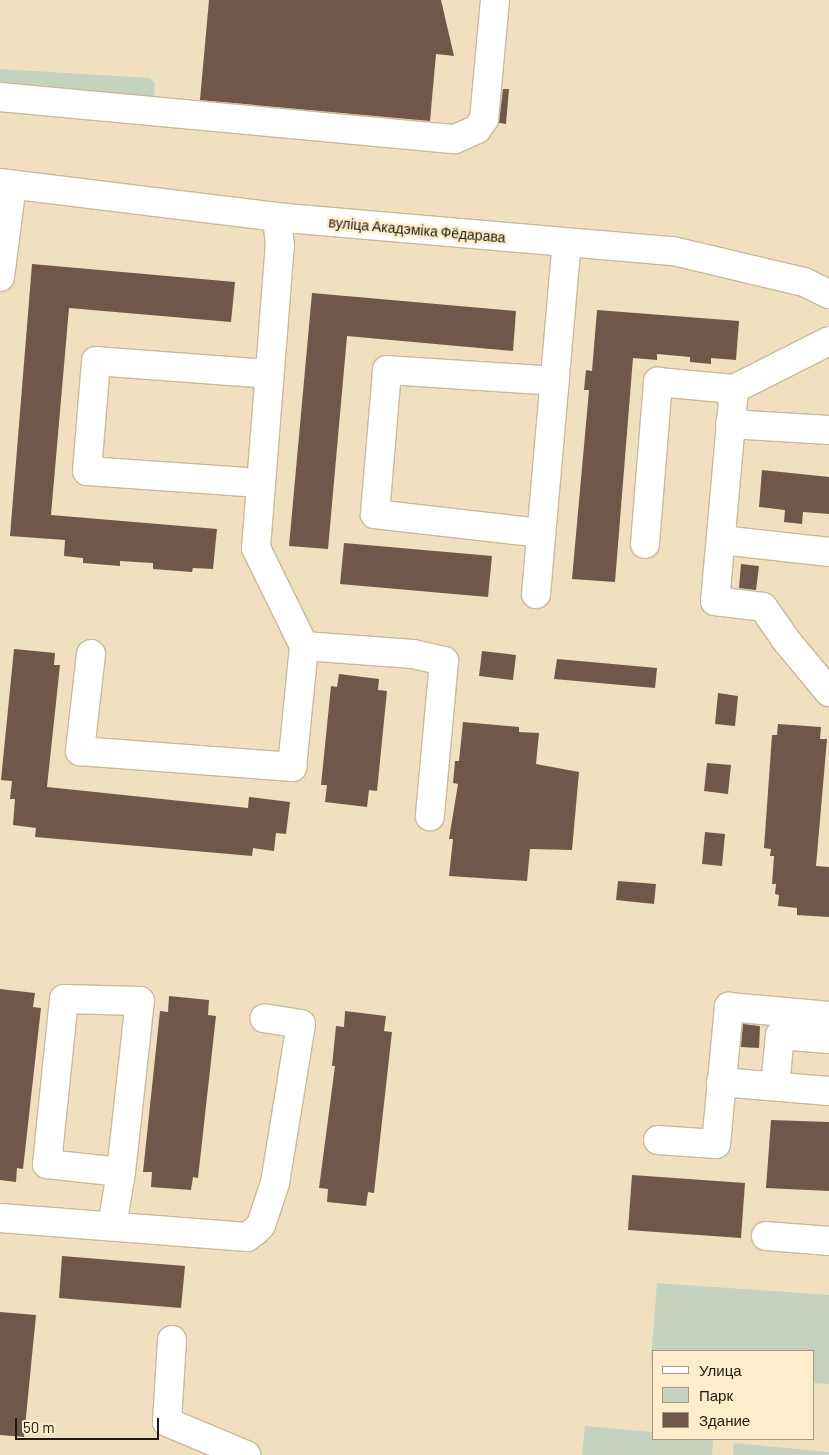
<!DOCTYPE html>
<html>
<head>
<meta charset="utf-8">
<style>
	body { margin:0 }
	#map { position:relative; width:829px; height:1455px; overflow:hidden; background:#f1e0c0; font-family:Barlow,sans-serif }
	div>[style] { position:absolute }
	.green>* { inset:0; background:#c5d3be }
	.building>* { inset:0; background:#705749 }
	.roads { filter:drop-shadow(1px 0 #c9b99a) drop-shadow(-1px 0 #c9b99a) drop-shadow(0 1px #c9b99a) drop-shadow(0 -1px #c9b99a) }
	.minor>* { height:28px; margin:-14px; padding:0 14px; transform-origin:14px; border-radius:14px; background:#fff }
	span { translate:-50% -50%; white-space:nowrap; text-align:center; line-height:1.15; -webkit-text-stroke:5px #feedcd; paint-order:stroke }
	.street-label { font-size:14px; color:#201a0f }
	.legend { position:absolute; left:652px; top:1350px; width:162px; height:90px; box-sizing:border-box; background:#feedcd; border:1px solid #a59981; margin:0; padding:6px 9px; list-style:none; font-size:15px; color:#201a0f }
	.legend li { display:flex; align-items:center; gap:10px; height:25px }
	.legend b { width:25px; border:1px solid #a59981 }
	.scale { position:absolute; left:15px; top:1418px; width:144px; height:22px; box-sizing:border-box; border:2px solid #201a0f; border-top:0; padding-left:6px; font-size:15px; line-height:18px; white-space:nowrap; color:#201a0f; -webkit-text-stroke:4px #feedcd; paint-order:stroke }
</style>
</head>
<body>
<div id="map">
	<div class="green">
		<div style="clip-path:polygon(0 69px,150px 78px,155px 83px,154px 101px,0 86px)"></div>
		<div style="clip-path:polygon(657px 1283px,829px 1295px,829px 1384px,813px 1383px,813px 1351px,653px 1351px,650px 1372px)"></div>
		<div style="clip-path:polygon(585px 1426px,653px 1432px,653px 1439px,713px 1439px,712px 1455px,582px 1455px)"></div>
		<div style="clip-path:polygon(734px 1443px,829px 1452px,829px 1455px,733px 1455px)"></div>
	</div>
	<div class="building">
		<div style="clip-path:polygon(209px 0,441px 0,454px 56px,436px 54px,430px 121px,200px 100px)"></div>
		<div style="clip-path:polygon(503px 89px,509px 89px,506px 124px,499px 123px)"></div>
		<div style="clip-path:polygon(32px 264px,235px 282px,231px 322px,69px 308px,51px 515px,217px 529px,213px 569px,193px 568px,192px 572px,153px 569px,153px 563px,120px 561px,120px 566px,83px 563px,83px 558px,64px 556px,65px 540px,10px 536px)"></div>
		<div style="clip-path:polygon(312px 293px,516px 311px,513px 351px,347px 336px,328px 549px,289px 546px)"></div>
		<div style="clip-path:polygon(597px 310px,739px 321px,736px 360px,711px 358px,711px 364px,690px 362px,690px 357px,657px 354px,657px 360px,633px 358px,615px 582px,572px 579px,589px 390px,584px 390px,586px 370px,592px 371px)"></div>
		<div style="clip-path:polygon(762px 470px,829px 477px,829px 514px,803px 512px,802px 524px,784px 522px,785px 510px,759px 507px)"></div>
		<div style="clip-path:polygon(344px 543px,492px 556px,488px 597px,340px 584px)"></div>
		<div style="clip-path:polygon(741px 564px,759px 566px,756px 590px,739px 588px)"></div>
		<div style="clip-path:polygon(14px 649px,55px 653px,54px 665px,60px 665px,47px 787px,248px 808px,249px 797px,290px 802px,286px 834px,276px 833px,274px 851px,253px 848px,252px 856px,35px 837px,36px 828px,13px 825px,15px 799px,10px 799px,12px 781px,1px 780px)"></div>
		<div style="clip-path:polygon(482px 651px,516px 655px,513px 680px,479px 676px)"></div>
		<div style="clip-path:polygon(557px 659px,657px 668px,655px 688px,554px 679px)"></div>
		<div style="clip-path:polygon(339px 674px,379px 679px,378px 690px,387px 691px,377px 791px,369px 790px,367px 807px,325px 802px,327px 785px,321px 785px,331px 686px,337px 687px)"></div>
		<div style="clip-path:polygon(718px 693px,738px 696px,735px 726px,715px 724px)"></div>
		<div style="clip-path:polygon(463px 722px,519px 727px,519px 732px,539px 733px,536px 764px,579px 772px,572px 850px,530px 849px,527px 881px,449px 876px,453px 839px,449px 839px,458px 784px,453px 783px,455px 761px,459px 761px)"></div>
		<div style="clip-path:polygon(778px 724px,821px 727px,820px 739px,827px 739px,816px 866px,829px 867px,829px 917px,797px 915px,797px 908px,778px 906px,779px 895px,775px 894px,776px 884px,772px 884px,774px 856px,770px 856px,771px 849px,764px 848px,772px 735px,777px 735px)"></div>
		<div style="clip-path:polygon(707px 763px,731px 765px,728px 794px,704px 791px)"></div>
		<div style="clip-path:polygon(705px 832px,725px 834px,722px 866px,702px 864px)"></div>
		<div style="clip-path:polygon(618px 881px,656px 884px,654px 904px,616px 900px)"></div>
		<div style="clip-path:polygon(0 989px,35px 993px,33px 1007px,41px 1008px,23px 1169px,17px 1168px,16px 1182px,0 1180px)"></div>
		<div style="clip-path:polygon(169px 996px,209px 1000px,208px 1015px,216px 1016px,198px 1178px,193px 1177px,191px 1190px,151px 1187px,152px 1172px,143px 1172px,160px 1011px,168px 1012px)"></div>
		<div style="clip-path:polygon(345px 1011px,386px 1016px,384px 1031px,392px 1032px,374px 1193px,368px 1192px,366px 1206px,327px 1202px,328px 1189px,319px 1188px,335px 1066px,332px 1066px,336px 1026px,344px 1027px)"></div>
		<div style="clip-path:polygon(743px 1024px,760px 1026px,759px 1048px,741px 1047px)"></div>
		<div style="clip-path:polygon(771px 1120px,829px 1122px,829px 1191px,766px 1188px)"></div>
		<div style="clip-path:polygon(632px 1175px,745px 1183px,741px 1238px,628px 1230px)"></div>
		<div style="clip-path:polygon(62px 1256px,185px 1266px,181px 1308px,59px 1298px)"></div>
		<div style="clip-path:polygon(0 1312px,36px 1315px,24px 1437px,0 1435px)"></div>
	</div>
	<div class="roads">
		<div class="minor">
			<div style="left:0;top:97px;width:457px;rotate:5.3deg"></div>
			<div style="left:455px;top:139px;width:24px;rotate:-24deg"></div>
			<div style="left:477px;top:129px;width:12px;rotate:-55deg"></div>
			<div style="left:484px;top:119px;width:120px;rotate:-84.7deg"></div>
			<div style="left:0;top:183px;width:287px;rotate:7deg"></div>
			<div style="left:285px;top:218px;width:389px;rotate:4.9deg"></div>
			<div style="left:673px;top:251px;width:135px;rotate:13.3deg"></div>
			<div style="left:804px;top:282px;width:28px;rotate:26deg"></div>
			<div style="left:0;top:277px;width:93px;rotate:-82.6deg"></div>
			<div style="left:829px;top:341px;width:106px;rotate:153.2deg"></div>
			<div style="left:734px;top:389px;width:213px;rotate:95.1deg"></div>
			<div style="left:715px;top:601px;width:48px;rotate:7.1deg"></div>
			<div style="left:763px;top:607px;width:39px;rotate:55deg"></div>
			<div style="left:785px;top:639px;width:69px;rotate:50.3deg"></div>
			<div style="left:730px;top:424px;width:99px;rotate:3.5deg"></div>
			<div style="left:260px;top:483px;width:173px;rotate:-176deg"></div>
			<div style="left:87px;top:471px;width:110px;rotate:-85.3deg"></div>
			<div style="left:96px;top:361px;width:171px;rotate:4.3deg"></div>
			<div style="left:541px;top:533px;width:167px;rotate:-173.5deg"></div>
			<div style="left:375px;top:514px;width:144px;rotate:-85.2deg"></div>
			<div style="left:387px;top:370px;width:168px;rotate:3.7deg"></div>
			<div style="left:721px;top:540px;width:109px;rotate:6.3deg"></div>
			<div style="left:645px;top:544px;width:163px;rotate:-85.4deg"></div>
			<div style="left:658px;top:382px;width:76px;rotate:5.3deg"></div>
			<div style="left:536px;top:594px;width:352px;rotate:-85deg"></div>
			<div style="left:304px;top:646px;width:109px;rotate:4.2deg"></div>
			<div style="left:413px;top:654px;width:32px;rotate:13deg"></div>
			<div style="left:444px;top:661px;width:156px;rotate:95.2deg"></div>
			<div style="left:91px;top:654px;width:98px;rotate:96.5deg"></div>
			<div style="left:80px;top:751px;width:213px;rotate:4.3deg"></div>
			<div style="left:292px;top:767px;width:122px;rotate:-84.3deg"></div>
			<div style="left:304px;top:646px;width:109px;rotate:-116.1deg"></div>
			<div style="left:256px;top:548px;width:303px;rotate:-85.5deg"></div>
			<div style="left:280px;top:246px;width:29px;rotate:-96deg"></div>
			<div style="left:721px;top:1082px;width:108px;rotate:4.8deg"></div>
			<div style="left:775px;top:1086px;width:51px;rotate:-84.4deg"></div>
			<div style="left:780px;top:1035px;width:49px;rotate:4.7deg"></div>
			<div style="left:658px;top:1140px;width:58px;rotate:3.9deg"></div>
			<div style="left:716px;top:1144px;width:138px;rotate:-84.6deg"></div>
			<div style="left:729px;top:1007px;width:100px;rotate:5.1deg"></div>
			<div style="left:0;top:1218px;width:248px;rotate:4.4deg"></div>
			<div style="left:247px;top:1237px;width:10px;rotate:-37deg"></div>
			<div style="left:255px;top:1231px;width:8px;rotate:-45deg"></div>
			<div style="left:261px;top:1225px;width:44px;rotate:-71.6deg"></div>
			<div style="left:275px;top:1183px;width:161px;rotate:-80.7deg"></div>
			<div style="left:301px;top:1024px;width:37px;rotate:-171deg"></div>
			<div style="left:112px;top:1226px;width:55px;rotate:-80.5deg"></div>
			<div style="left:121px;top:1172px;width:172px;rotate:-83.7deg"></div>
			<div style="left:140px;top:1001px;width:76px;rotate:-178.5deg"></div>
			<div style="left:64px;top:999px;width:166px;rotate:95.9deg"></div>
			<div style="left:47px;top:1164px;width:74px;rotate:6.2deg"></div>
			<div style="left:766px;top:1236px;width:63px;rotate:4.5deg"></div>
			<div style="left:172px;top:1340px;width:82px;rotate:93.5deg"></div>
			<div style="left:167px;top:1422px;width:86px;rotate:22.7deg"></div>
		</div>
	</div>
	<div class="street-label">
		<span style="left:417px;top:230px;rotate:5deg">вуліца Акадэміка Фёдарава</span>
	</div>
	<ul class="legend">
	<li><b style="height:6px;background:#fff"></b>Улица</li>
	<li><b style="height:14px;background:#c5d3be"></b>Парк</li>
	<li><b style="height:14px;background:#705749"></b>Здание</li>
	</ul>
	<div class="scale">50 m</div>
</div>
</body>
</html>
